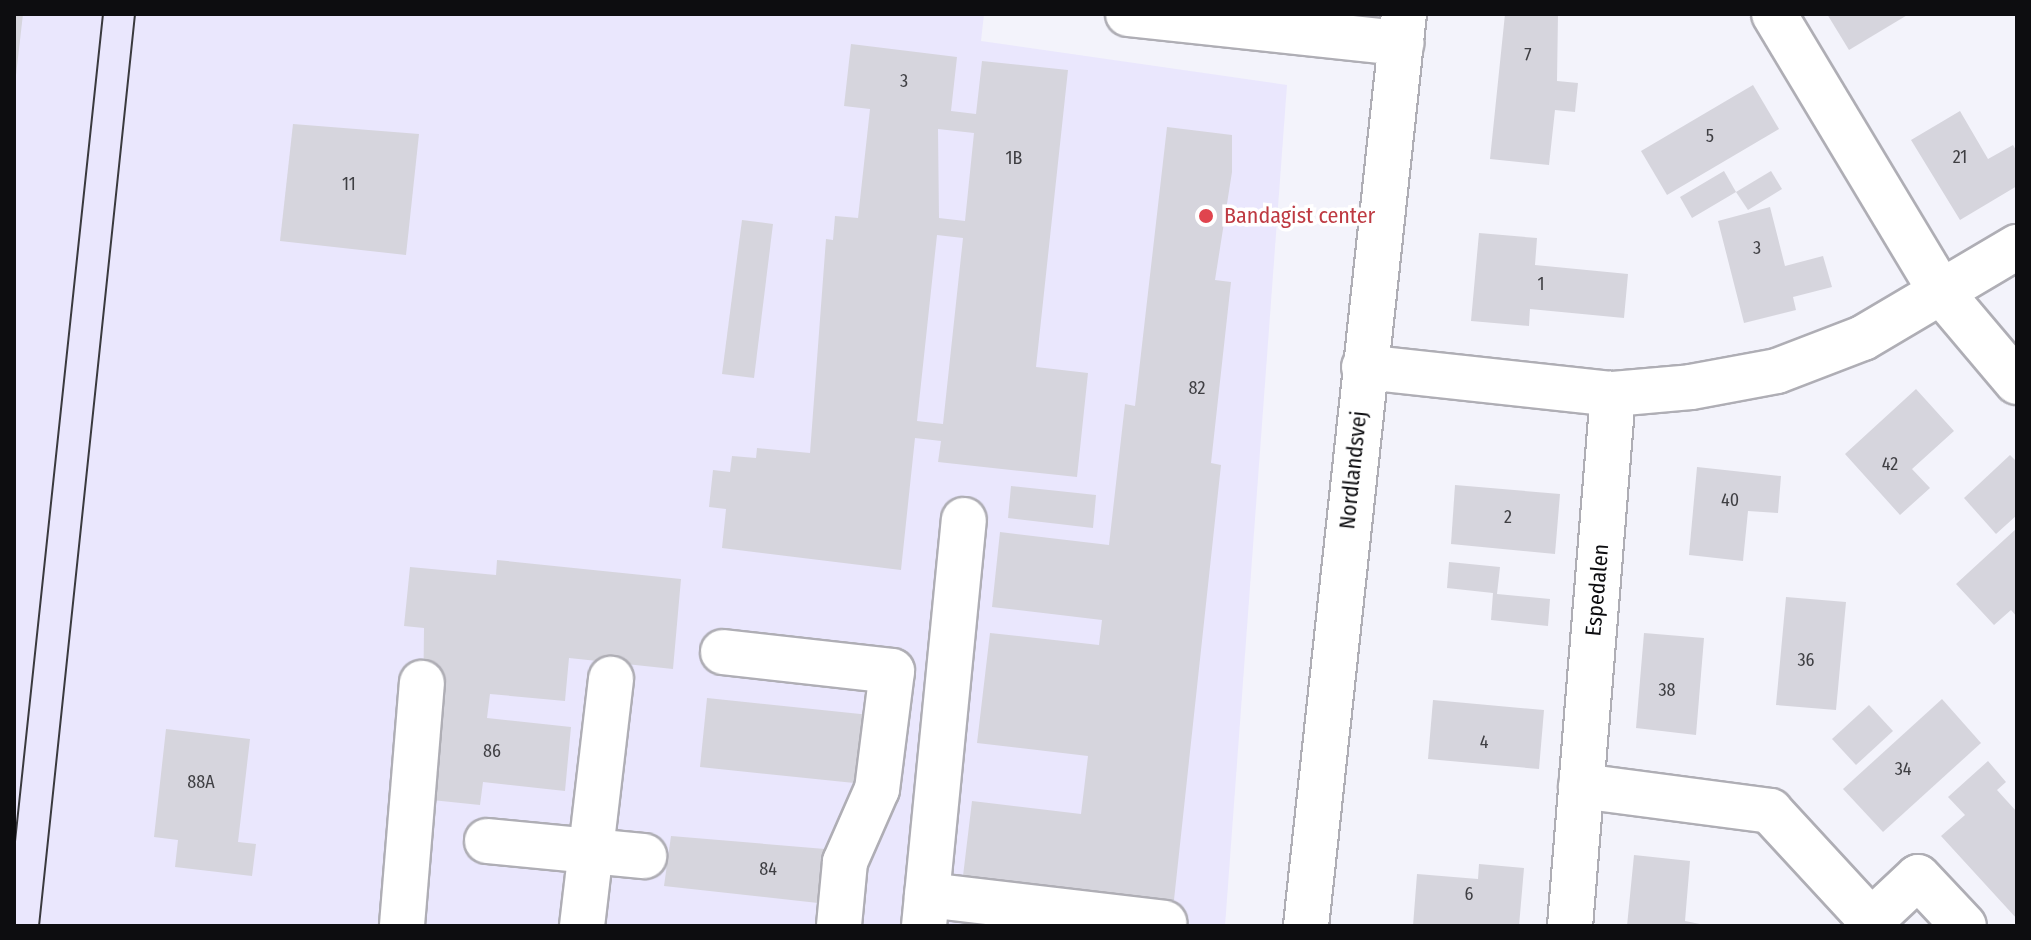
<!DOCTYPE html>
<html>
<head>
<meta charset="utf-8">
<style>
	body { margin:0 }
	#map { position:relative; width:2031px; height:940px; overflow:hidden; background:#f3f3fb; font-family:"Fira Sans Condensed",sans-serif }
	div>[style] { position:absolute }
	.industrial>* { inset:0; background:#eae7fd }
	.building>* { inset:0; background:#d6d5dd }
	.roads { filter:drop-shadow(2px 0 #afaeb5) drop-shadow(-2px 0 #afaeb5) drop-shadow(0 2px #afaeb5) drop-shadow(0 -2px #afaeb5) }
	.minor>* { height:44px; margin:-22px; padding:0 22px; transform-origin:22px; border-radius:22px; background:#fff }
	.tram>* { height:2px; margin:-1px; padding:0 1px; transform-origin:1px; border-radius:1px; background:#3a3a3e }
	.dots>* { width:22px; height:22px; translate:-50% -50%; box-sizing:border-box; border:4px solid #fff; border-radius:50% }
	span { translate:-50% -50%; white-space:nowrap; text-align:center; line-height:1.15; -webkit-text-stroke:7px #fff; paint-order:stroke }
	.number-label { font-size:18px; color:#3f3f43 }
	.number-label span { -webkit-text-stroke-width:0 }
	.health-label { font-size:22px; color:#be3a42 }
	.left { translate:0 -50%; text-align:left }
	.street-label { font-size:22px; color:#0d0d10 }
	.frame { position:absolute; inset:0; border:16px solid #0d0d10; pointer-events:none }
</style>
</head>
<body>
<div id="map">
	<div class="industrial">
		<div style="clip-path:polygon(14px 14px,984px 14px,981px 41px,1287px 85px,1225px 926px,14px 926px)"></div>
	</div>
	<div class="building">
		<div style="clip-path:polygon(14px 14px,23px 14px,16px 75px,14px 75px)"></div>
		<div style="clip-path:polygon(1505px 14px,1558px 14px,1557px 81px,1578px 83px,1575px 112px,1555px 110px,1549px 165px,1490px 159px)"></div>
		<div style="clip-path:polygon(1827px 14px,1909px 14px,1849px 50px)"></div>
		<div style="clip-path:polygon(evenodd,851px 44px,957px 57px,951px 111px,976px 114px,982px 61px,1068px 70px,1036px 367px,1088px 373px,1077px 477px,938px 462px,941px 441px,915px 438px,901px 570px,722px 548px,726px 509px,709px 507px,713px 470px,730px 472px,732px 456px,756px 458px,757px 448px,810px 453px,826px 239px,833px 240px,835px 216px,858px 218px,870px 109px,844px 106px,851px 44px,938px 129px,974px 133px,965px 221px,939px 218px,938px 129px,851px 44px,937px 235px,963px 238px,943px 424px,917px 421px,937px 235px)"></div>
		<div style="clip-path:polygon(1753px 85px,1779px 129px,1667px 195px,1641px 151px)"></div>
		<div style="clip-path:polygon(1960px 111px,1988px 159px,2013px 145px,2017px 152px,2017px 186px,1960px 220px,1911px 140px)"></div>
		<div style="clip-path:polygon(293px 124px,419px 134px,406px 255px,280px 241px)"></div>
		<div style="clip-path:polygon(1167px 127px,1232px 135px,1232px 172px,1215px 280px,1231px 282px,1211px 463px,1221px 465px,1174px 900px,963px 876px,972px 801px,1081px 814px,1088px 756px,977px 743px,990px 633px,1099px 645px,1102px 620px,992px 607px,1000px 532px,1109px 545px,1125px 404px,1135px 406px)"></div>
		<div style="clip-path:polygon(1724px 171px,1736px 192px,1692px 218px,1680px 197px)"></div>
		<div style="clip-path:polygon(1771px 171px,1782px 189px,1748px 210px,1736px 192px)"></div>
		<div style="clip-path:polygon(1770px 207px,1785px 266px,1823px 256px,1832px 287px,1793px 297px,1796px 310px,1744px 323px,1718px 221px)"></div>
		<div style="clip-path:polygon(742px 220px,773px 224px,754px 378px,722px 374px)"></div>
		<div style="clip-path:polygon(1479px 233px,1537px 238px,1535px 265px,1628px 274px,1624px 318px,1530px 309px,1529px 326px,1471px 321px)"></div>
		<div style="clip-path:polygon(1916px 389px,1954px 431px,1912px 469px,1930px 488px,1900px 515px,1845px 454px)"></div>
		<div style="clip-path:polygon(2010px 455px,2017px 462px,2017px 515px,1996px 534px,1964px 498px)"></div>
		<div style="clip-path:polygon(1697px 467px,1781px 476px,1778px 513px,1748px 511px,1743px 561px,1689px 555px)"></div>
		<div style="clip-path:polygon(1455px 485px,1560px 494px,1555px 554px,1451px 544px)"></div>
		<div style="clip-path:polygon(1011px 486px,1096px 495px,1093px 528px,1008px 518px)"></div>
		<div style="clip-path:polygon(2017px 528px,2017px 617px,2011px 610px,1994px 625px,1956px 584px)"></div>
		<div style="clip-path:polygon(497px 560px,681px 579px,673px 669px,569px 658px,565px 701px,490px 694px,487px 718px,571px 727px,565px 791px,483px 782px,480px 805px,422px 799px,424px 628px,404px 626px,410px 567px,496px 575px)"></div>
		<div style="clip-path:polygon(1449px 562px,1500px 567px,1497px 594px,1550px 599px,1548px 626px,1491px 620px,1493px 593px,1447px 588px)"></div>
		<div style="clip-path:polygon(1786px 597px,1846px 602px,1836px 710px,1776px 705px)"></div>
		<div style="clip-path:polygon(1644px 633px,1704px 638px,1696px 735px,1636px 728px)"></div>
		<div style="clip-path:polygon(707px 698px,870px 715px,864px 784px,700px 767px)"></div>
		<div style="clip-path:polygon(1942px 699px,1981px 743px,1883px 832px,1843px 789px)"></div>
		<div style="clip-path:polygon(1433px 700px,1544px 710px,1539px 769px,1428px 759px)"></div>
		<div style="clip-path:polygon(1869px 705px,1893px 731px,1856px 765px,1832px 739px)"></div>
		<div style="clip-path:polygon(166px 729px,250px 739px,238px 842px,256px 844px,252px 876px,175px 867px,178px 840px,154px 837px)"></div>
		<div style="clip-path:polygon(1988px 761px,2006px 782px,1997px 790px,2017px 812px,2017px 919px,1941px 836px,1965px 815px,1948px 797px)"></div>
		<div style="clip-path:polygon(671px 836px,825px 849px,818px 903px,664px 886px)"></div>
		<div style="clip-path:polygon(1634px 855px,1690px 861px,1685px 921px,1710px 926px,1627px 926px)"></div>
		<div style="clip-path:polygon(1479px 864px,1524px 868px,1519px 926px,1413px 926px,1417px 874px,1478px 879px)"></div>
	</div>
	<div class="roads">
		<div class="minor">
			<div style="left:1128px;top:14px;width:275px;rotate:6.1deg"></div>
			<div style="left:1774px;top:14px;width:324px;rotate:59deg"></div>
			<div style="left:1941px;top:292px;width:118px;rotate:49.8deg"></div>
			<div style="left:1364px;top:367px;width:250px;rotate:6.2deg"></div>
			<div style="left:1613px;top:394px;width:78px;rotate:-5.1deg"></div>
			<div style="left:1691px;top:387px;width:87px;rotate:-10.5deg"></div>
			<div style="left:1777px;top:371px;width:92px;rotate:-21deg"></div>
			<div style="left:1863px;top:338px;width:179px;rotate:-30.6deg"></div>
			<div style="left:723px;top:652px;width:170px;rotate:6.4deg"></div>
			<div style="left:892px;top:671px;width:119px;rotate:97.2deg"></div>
			<div style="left:877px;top:789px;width:80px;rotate:113.7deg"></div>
			<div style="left:845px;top:862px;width:64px;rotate:95.4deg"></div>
			<div style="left:1581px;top:786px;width:191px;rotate:7.5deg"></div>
			<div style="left:1770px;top:811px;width:156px;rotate:47.3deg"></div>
			<div style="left:487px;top:841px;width:158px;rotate:5.5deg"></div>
			<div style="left:927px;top:895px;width:239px;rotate:6.7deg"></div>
			<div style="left:1871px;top:921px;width:64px;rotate:-43.1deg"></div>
			<div style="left:1918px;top:877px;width:67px;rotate:46.8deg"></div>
			<div style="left:402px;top:925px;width:243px;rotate:-85.3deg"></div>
			<div style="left:582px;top:926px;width:249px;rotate:-83.3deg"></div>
			<div style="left:924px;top:926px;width:408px;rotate:-84.4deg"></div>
			<div style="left:1306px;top:926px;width:917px;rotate:-83.87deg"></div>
			<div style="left:1570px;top:926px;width:534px;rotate:-85.38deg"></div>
		</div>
	</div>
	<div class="tram">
		<div style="left:14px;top:851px;width:842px;rotate:-83.93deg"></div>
		<div style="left:39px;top:926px;width:917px;rotate:-83.99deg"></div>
	</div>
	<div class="dots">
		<div style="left:1206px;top:216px;background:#e0444e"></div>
	</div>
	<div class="number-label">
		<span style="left:1528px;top:55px">7</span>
		<span style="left:904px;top:81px">3</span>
		<span style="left:1710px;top:136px">5</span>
		<span style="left:1960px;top:157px">21</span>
		<span style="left:1014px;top:158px">1B</span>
		<span style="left:349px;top:184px">11</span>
		<span style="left:1757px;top:248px">3</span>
		<span style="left:1541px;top:284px">1</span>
		<span style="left:1197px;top:388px">82</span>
		<span style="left:1890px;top:464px">42</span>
		<span style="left:1730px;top:500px">40</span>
		<span style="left:1508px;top:517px">2</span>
		<span style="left:1806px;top:660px">36</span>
		<span style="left:1667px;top:690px">38</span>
		<span style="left:1484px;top:742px">4</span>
		<span style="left:492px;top:751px">86</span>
		<span style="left:1903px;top:769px">34</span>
		<span style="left:201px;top:782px">88A</span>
		<span style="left:768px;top:869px">84</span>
		<span style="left:1469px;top:894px">6</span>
	</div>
	<div class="health-label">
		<span class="left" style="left:1224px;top:216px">Bandagist center</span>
	</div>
	<div class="street-label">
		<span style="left:1353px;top:470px;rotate:-84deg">Nordlandsvej</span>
		<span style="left:1597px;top:590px;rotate:-85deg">Espedalen</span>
	</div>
	<div class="frame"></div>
</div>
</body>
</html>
